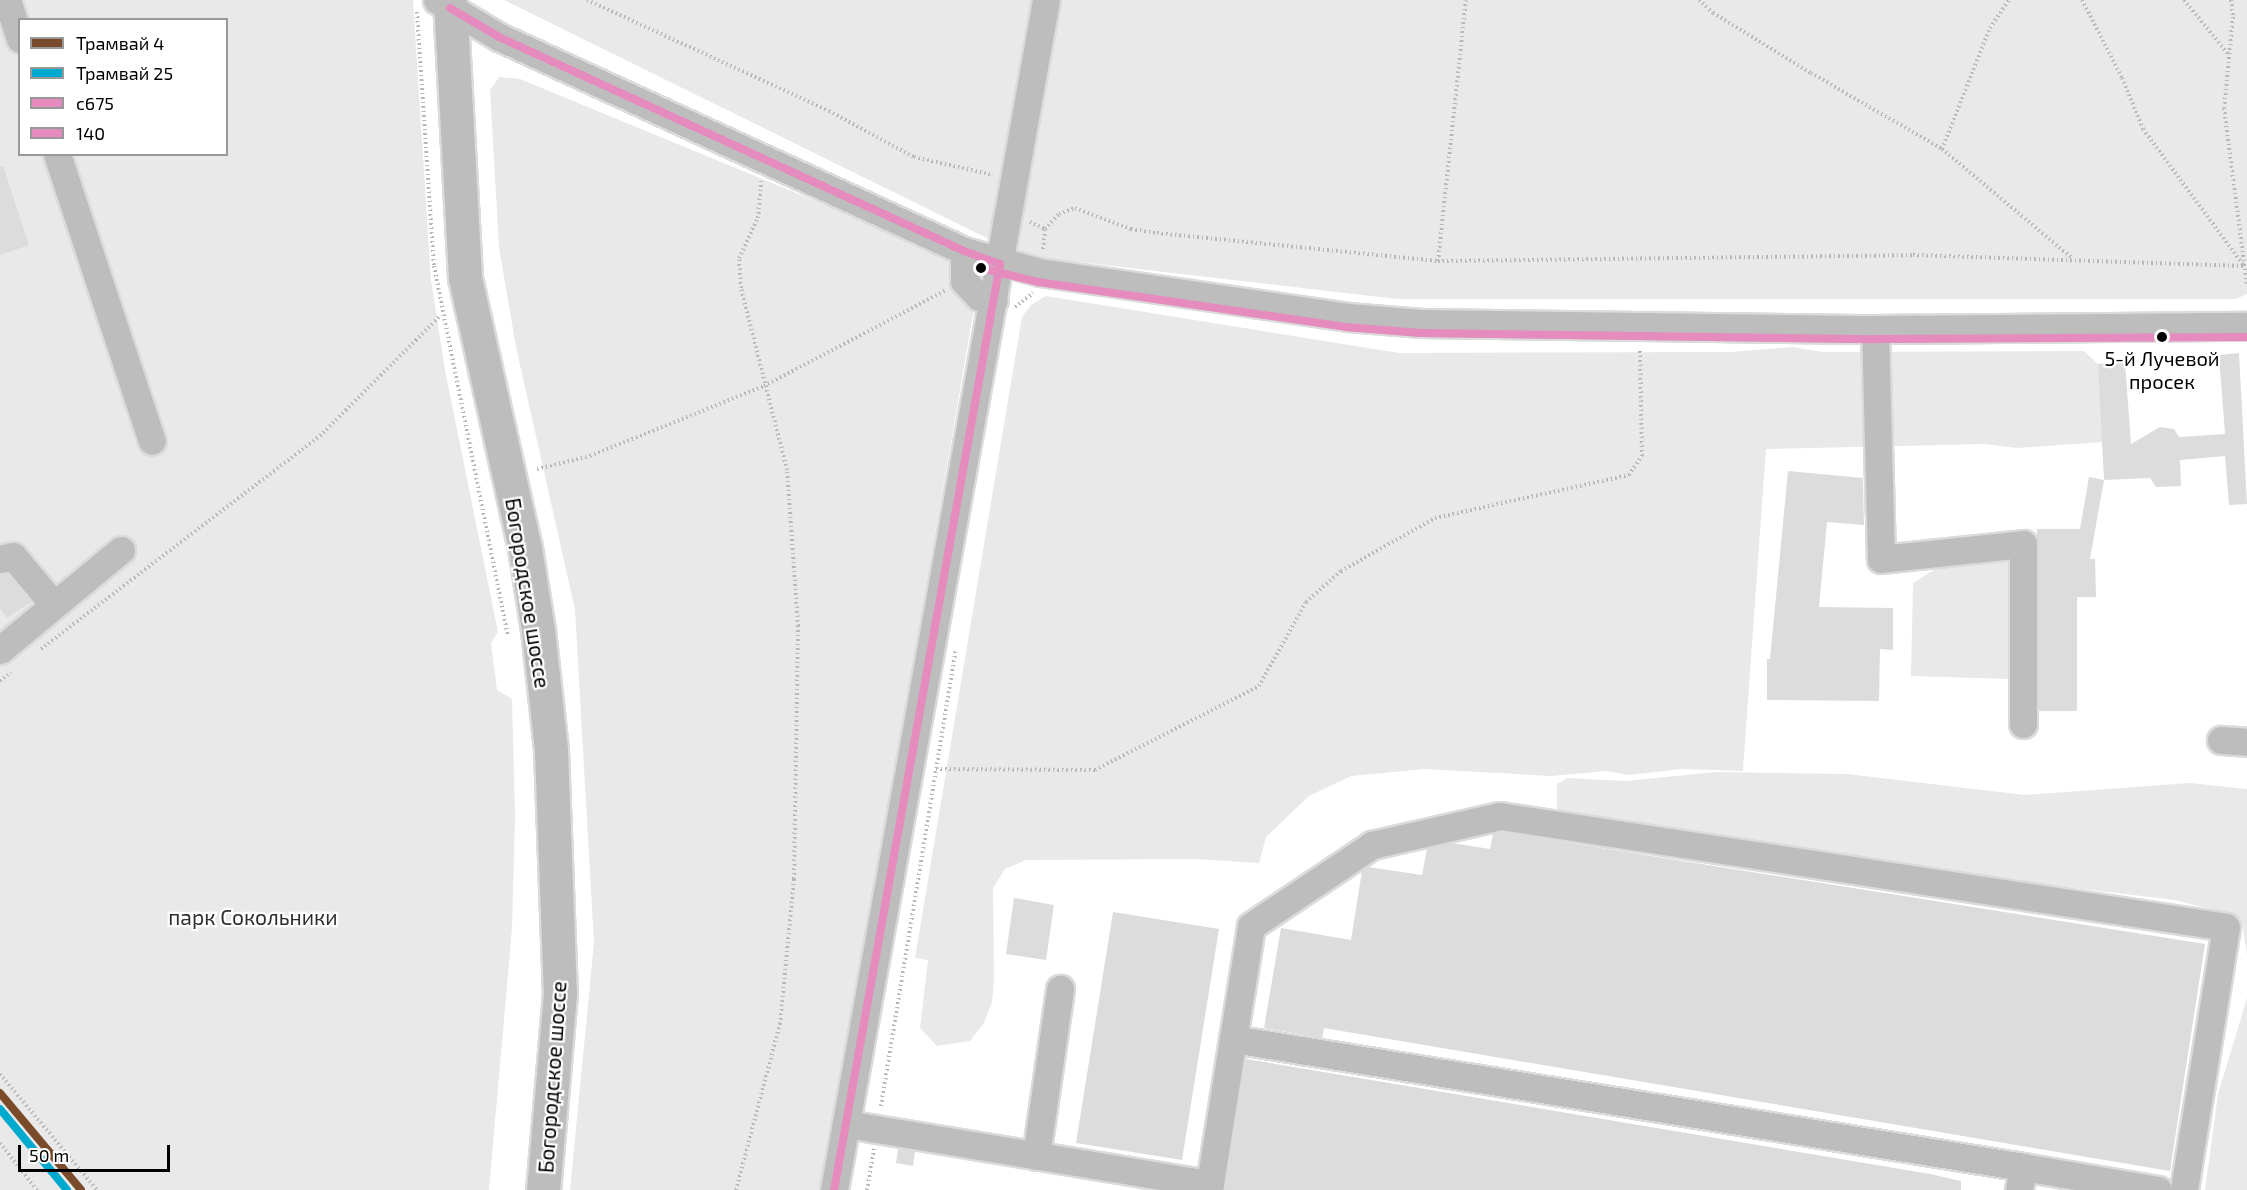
<!DOCTYPE html>
<html>
<head>
<meta charset="utf-8">
<style>
	body { margin:0 }
	#map { position:relative; width:2247px; height:1190px; overflow:hidden; background:#fff; font-family:"Exo 2",sans-serif }
	div>[style] { position:absolute }
	.green>* { inset:0; background:#e9e9e9 }
	.building>* { inset:0; background:#dcdcdc }
	.path>* { height:4px; margin-top:-2px; transform-origin:0; background:repeating-linear-gradient(90deg,#b8b8b8 0 1.5px,transparent 0 4.5px) }
	.roads { filter:drop-shadow(2px 0 #dbdbdb) drop-shadow(-2px 0 #dbdbdb) drop-shadow(0 2px #dbdbdb) drop-shadow(0 -2px #dbdbdb) }
	.minor>* { height:27px; margin:-13.5px; padding:0 13.5px; transform-origin:13.5px; border-radius:13.5px; background:#bdbdbd }
	.major>* { height:33px; margin:-16.5px; padding:0 16.5px; transform-origin:16.5px; border-radius:16.5px; background:#bdbdbd }
	.bus-1>* { height:8px; margin:-4px; padding:0 4px; transform-origin:4px; border-radius:4px; background:#e68bbd }
	.bus-2>* { height:8px; margin:-4px; padding:0 4px; transform-origin:4px; border-radius:4px; background:#e68bbd }
	.tram-1>* { height:8px; margin:-4px; padding:0 4px; transform-origin:4px; border-radius:4px; background:#7a4b2a }
	.tram-2>* { height:8px; margin:-4px; padding:0 4px; transform-origin:4px; border-radius:4px; background:#00a9ce }
	.dots>* { width:16px; height:16px; translate:-50% -50%; box-sizing:border-box; border:3px solid #fff; border-radius:50% }
	span { translate:-50% -50%; white-space:nowrap; text-align:center; line-height:1.15; -webkit-text-stroke:4.5px #fff; paint-order:stroke }
	.bus-label { font-size:20px; color:#000 }
	.street-label { font-size:21px; color:#000 }
	.park-label { font-size:21px; color:#2e2e2e }
	.legend { position:absolute; left:18px; top:18px; width:210px; height:138px; box-sizing:border-box; background:#fff; border:2px solid #999; margin:0; padding:8px 10px; list-style:none; font-size:18px; color:#000 }
	.legend li { display:flex; align-items:center; gap:12px; height:30px }
	.legend b { width:30px; border:2px solid #999 }
	.scale { position:absolute; left:18px; top:1145px; width:152px; height:27px; box-sizing:border-box; border:3px solid #000; border-top:0; padding-left:8px; font-size:18px; line-height:21px; white-space:nowrap; color:#000; -webkit-text-stroke:4px #fff; paint-order:stroke }
</style>
</head>
<body>
<div id="map">
	<div class="green">
		<div style="clip-path:polygon(evenodd,0 0,413px 0,431px 280px,445px 370px,498px 632px,491px 643px,497px 690px,512px 699px,515px 815px,512px 929px,489px 1190px,0 1190px,0 0,20px 20px,226px 20px,226px 154px,20px 154px,20px 20px)"></div>
		<div style="clip-path:polygon(504px 0,2247px 0,2247px 294px,2236px 299px,1397px 299px,1052px 259px,1003px 246px)"></div>
		<div style="clip-path:polygon(499px 77px,520px 79px,954px 258px,975px 303px,822px 1190px,570px 1190px,594px 943px,575px 610px,516px 347px,499px 247px,490px 90px)"></div>
		<div style="clip-path:polygon(1046px 296px,1399px 353px,1731px 352px,1793px 347px,1822px 352px,2084px 351px,2098px 364px,2104px 442px,2017px 448px,1985px 444px,1766px 449px,1743px 771px,1682px 769px,1628px 775px,1606px 771px,1551px 776px,1424px 769px,1351px 776px,1309px 796px,1266px 837px,1259px 863px,1194px 859px,1026px 860px,1005px 869px,993px 888px,994px 979px,992px 1002px,984px 1023px,970px 1041px,937px 1046px,920px 1028px,928px 960px,915px 958px,1022px 317px,1031px 305px)"></div>
		<div style="clip-path:polygon(2010px 558px,2010px 679px,1911px 676px,1913px 583px,1942px 565px)"></div>
		<div style="clip-path:polygon(1716px 772px,1847px 774px,2025px 795px,2190px 783px,2247px 789px,2247px 955px,2242px 923px,2221px 912px,2175px 900px,1991px 878px,1557px 813px,1557px 784px,1568px 778px,1626px 781px)"></div>
		<div style="clip-path:polygon(2247px 998px,2247px 1190px,2205px 1190px,2218px 1094px)"></div>
	</div>
	<div class="building">
		<div style="clip-path:polygon(3px 166px,29px 245px,0 255px,0 167px)"></div>
		<div style="clip-path:polygon(2239px 353px,2247px 504px,2229px 505px,2225px 456px,2180px 460px,2181px 486px,2156px 487px,2150px 478px,2104px 480px,2098px 364px,2125px 362px,2131px 444px,2160px 427px,2174px 429px,2179px 437px,2225px 434px,2219px 355px)"></div>
		<div style="clip-path:polygon(1788px 471px,1863px 478px,1864px 525px,1827px 522px,1819px 607px,1893px 608px,1893px 650px,1880px 649px,1879px 701px,1767px 700px,1767px 659px,1770px 659px)"></div>
		<div style="clip-path:polygon(2089px 477px,2104px 480px,2090px 559px,2095px 559px,2096px 597px,2077px 597px,2077px 711px,2039px 711px,2037px 529px,2080px 529px)"></div>
		<div style="clip-path:polygon(0 574px,7px 574px,31px 602px,7px 618px,0 608px)"></div>
		<div style="clip-path:polygon(1501px 832px,2205px 944px,2170px 1171px,1324px 1028px,1322px 1038px,1264px 1028px,1281px 928px,1351px 940px,1362px 871px,1368px 867px,1422px 875px,1427px 849px,1452px 843px,1490px 849px,1493px 834px)"></div>
		<div style="clip-path:polygon(1014px 898px,1054px 905px,1046px 960px,1006px 954px)"></div>
		<div style="clip-path:polygon(1113px 912px,1219px 929px,1182px 1160px,1076px 1143px)"></div>
		<div style="clip-path:polygon(1246px 1059px,1930px 1174px,1961px 1181px,1961px 1190px,1225px 1190px)"></div>
		<div style="clip-path:polygon(898px 1149px,915px 1151px,913px 1166px,896px 1163px)"></div>
	</div>
	<div class="path">
		<div style="left:587px;top:0;width:266px;rotate:24.6deg"></div>
		<div style="left:829px;top:111px;width:97px;rotate:28.4deg"></div>
		<div style="left:914px;top:157px;width:81px;rotate:12.8deg"></div>
		<div style="left:1699px;top:0;width:19px;rotate:43deg"></div>
		<div style="left:1713px;top:13px;width:115px;rotate:31.5deg"></div>
		<div style="left:1811px;top:73px;width:151px;rotate:30.1deg"></div>
		<div style="left:1942px;top:149px;width:170px;rotate:40deg"></div>
		<div style="left:2082px;top:0;width:88px;rotate:62.9deg"></div>
		<div style="left:2122px;top:78px;width:55px;rotate:67.6deg"></div>
		<div style="left:2143px;top:129px;width:170px;rotate:53.6deg"></div>
		<div style="left:2184px;top:0;width:71px;rotate:50.7deg"></div>
		<div style="left:2231px;top:0;width:17px;rotate:83deg"></div>
		<div style="left:2233px;top:17px;width:91px;rotate:95.6deg"></div>
		<div style="left:2224px;top:108px;width:177px;rotate:82.6deg"></div>
		<div style="left:417px;top:12px;width:255px;rotate:86.2deg"></div>
		<div style="left:434px;top:266px;width:377px;rotate:78.7deg"></div>
		<div style="left:1942px;top:149px;width:130px;rotate:-68.4deg"></div>
		<div style="left:1990px;top:28px;width:34px;rotate:-56deg"></div>
		<div style="left:1030px;top:222px;width:17px;rotate:25deg"></div>
		<div style="left:1043px;top:249px;width:20px;rotate:-84deg"></div>
		<div style="left:1045px;top:229px;width:21px;rotate:-47deg"></div>
		<div style="left:1059px;top:214px;width:17px;rotate:-21deg"></div>
		<div style="left:1075px;top:208px;width:60px;rotate:20.6deg"></div>
		<div style="left:1131px;top:229px;width:26px;rotate:9deg"></div>
		<div style="left:1157px;top:233px;width:282px;rotate:5.7deg"></div>
		<div style="left:1438px;top:261px;width:475px;rotate:-0.7deg"></div>
		<div style="left:1913px;top:255px;width:332px;rotate:1.9deg"></div>
		<div style="left:1438px;top:261px;width:262px;rotate:-83.9deg"></div>
		<div style="left:1015px;top:307px;width:23px;rotate:-38deg"></div>
		<div style="left:537px;top:469px;width:55px;rotate:-13.8deg"></div>
		<div style="left:590px;top:456px;width:188px;rotate:-21.9deg"></div>
		<div style="left:764px;top:386px;width:206px;rotate:-27.8deg"></div>
		<div style="left:41px;top:649px;width:351px;rotate:-37.4deg"></div>
		<div style="left:320px;top:436px;width:171px;rotate:-45deg"></div>
		<div style="left:0;top:681px;width:14px;rotate:-39deg"></div>
		<div style="left:936px;top:769px;width:159px;rotate:0.4deg"></div>
		<div style="left:1095px;top:770px;width:184px;rotate:-27.1deg"></div>
		<div style="left:1259px;top:686px;width:96px;rotate:-60.8deg"></div>
		<div style="left:1306px;top:602px;width:47px;rotate:-41.5deg"></div>
		<div style="left:1341px;top:571px;width:108px;rotate:-29.4deg"></div>
		<div style="left:1435px;top:518px;width:199px;rotate:-12.5deg"></div>
		<div style="left:1629px;top:475px;width:23px;rotate:-56deg"></div>
		<div style="left:1642px;top:456px;width:108px;rotate:-91.1deg"></div>
		<div style="left:0;top:1074px;width:151px;rotate:50.1deg"></div>
		<div style="left:881px;top:1106px;width:463px;rotate:-80.7deg"></div>
		<div style="left:0;top:1143px;width:60px;rotate:51.8deg"></div>
		<div style="left:736px;top:1190px;width:172px;rotate:-75.2deg"></div>
		<div style="left:780px;top:1024px;width:146px;rotate:-84.5deg"></div>
		<div style="left:794px;top:879px;width:253px;rotate:-89.1deg"></div>
		<div style="left:798px;top:626px;width:156px;rotate:-94deg"></div>
		<div style="left:787px;top:470px;width:188px;rotate:-104.2deg"></div>
		<div style="left:741px;top:288px;width:30px;rotate:-94deg"></div>
		<div style="left:739px;top:258px;width:44px;rotate:-64.6deg"></div>
		<div style="left:758px;top:218px;width:37px;rotate:-85deg"></div>
		<div style="left:867px;top:1190px;width:42px;rotate:-80.3deg"></div>
	</div>
	<div class="roads">
		<div class="minor">
			<div style="left:7px;top:0;width:41px;rotate:71.6deg"></div>
			<div style="left:437px;top:0;width:72px;rotate:30.8deg"></div>
			<div style="left:499px;top:37px;width:512px;rotate:24.71deg"></div>
			<div style="left:964px;top:251px;width:79px;rotate:15.4deg"></div>
			<div style="left:1040px;top:272px;width:311px;rotate:8.3deg"></div>
			<div style="left:1348px;top:317px;width:74px;rotate:4.6deg"></div>
			<div style="left:1422px;top:323px;width:453px;rotate:0.8deg"></div>
			<div style="left:1875px;top:329px;width:372px;rotate:-0.5deg"></div>
			<div style="left:57px;top:154px;width:302px;rotate:71.7deg"></div>
			<div style="left:964px;top:251px;width:30px;rotate:90deg"></div>
			<div style="left:964px;top:281px;width:22px;rotate:47deg"></div>
			<div style="left:979px;top:297px;width:15px;rotate:11deg"></div>
			<div style="left:1875px;top:329px;width:230px;rotate:88.5deg"></div>
			<div style="left:1881px;top:559px;width:143px;rotate:-6deg"></div>
			<div style="left:2023px;top:544px;width:180px;rotate:90deg"></div>
			<div style="left:0;top:559px;width:13px;rotate:-13deg"></div>
			<div style="left:13px;top:556px;width:64px;rotate:50.1deg"></div>
			<div style="left:0;top:650px;width:157px;rotate:-39.6deg"></div>
			<div style="left:2221px;top:740px;width:26px;rotate:4deg"></div>
			<div style="left:1233px;top:1039px;width:114px;rotate:-80.9deg"></div>
			<div style="left:1251px;top:926px;width:146px;rotate:-33.8deg"></div>
			<div style="left:1372px;top:845px;width:131px;rotate:-12.8deg"></div>
			<div style="left:1500px;top:816px;width:734px;rotate:8.69deg"></div>
			<div style="left:2226px;top:927px;width:266px;rotate:99.1deg"></div>
			<div style="left:846px;top:1124px;width:369px;rotate:9.4deg"></div>
			<div style="left:1036px;top:1156px;width:169px;rotate:-81.8deg"></div>
			<div style="left:2023px;top:1167px;width:137px;rotate:9.7deg"></div>
			<div style="left:834px;top:1190px;width:1209px;rotate:-79.9deg"></div>
			<div style="left:1209px;top:1190px;width:153px;rotate:-81deg"></div>
			<div style="left:1233px;top:1039px;width:800px;rotate:9.2deg"></div>
			<div style="left:2023px;top:1167px;width:23px;rotate:100deg"></div>
		</div>
		<div class="major">
			<div style="left:450px;top:0;width:278px;rotate:86.9deg"></div>
			<div style="left:465px;top:278px;width:277px;rotate:77.5deg"></div>
			<div style="left:525px;top:548px;width:83px;rotate:81deg"></div>
			<div style="left:538px;top:630px;width:121px;rotate:83.8deg"></div>
			<div style="left:551px;top:750px;width:243px;rotate:87.9deg"></div>
			<div style="left:560px;top:993px;width:198px;rotate:94.9deg"></div>
		</div>
	</div>
	<div class="bus-1">
		<div style="left:450px;top:8px;width:57px;rotate:30.6deg"></div>
		<div style="left:499px;top:37px;width:512px;rotate:24.71deg"></div>
		<div style="left:964px;top:251px;width:38px;rotate:20deg"></div>
		<div style="left:1000px;top:264px;width:941px;rotate:100.16deg"></div>
	</div>
	<div class="bus-2">
		<div style="left:981px;top:268px;width:59px;rotate:13.8deg"></div>
		<div style="left:1038px;top:282px;width:311px;rotate:8.3deg"></div>
		<div style="left:1346px;top:327px;width:75px;rotate:4.6deg"></div>
		<div style="left:1421px;top:333px;width:454px;rotate:0.8deg"></div>
		<div style="left:1875px;top:339px;width:372px;rotate:-0.3deg"></div>
	</div>
	<div class="tram-1">
		<div style="left:0;top:1093px;width:126px;rotate:50.1deg"></div>
	</div>
	<div class="tram-2">
		<div style="left:0;top:1109px;width:105px;rotate:50.4deg"></div>
	</div>
	<div class="dots">
		<div style="left:981px;top:268px;background:#000"></div>
		<div style="left:2162px;top:337px;background:#000"></div>
	</div>
	<div class="bus-label">
		<span style="left:2162px;top:370px">5-й Лучевой<br>просек</span>
	</div>
	<div class="street-label">
		<span style="left:528px;top:593px;rotate:81deg">Богородское шоссе</span>
		<span style="left:552px;top:1077px;rotate:-86deg">Богородское шоссе</span>
	</div>
	<div class="park-label">
		<span style="left:253px;top:917px">парк Сокольники</span>
	</div>
	<ul class="legend">
	<li><b style="height:8px;background:#7a4b2a"></b>Трамвай 4</li>
	<li><b style="height:8px;background:#00a9ce"></b>Трамвай 25</li>
	<li><b style="height:8px;background:#e68bbd"></b>с675</li>
	<li><b style="height:8px;background:#e68bbd"></b>140</li>
	</ul>
	<div class="scale">50 m</div>
</div>
</body>
</html>
